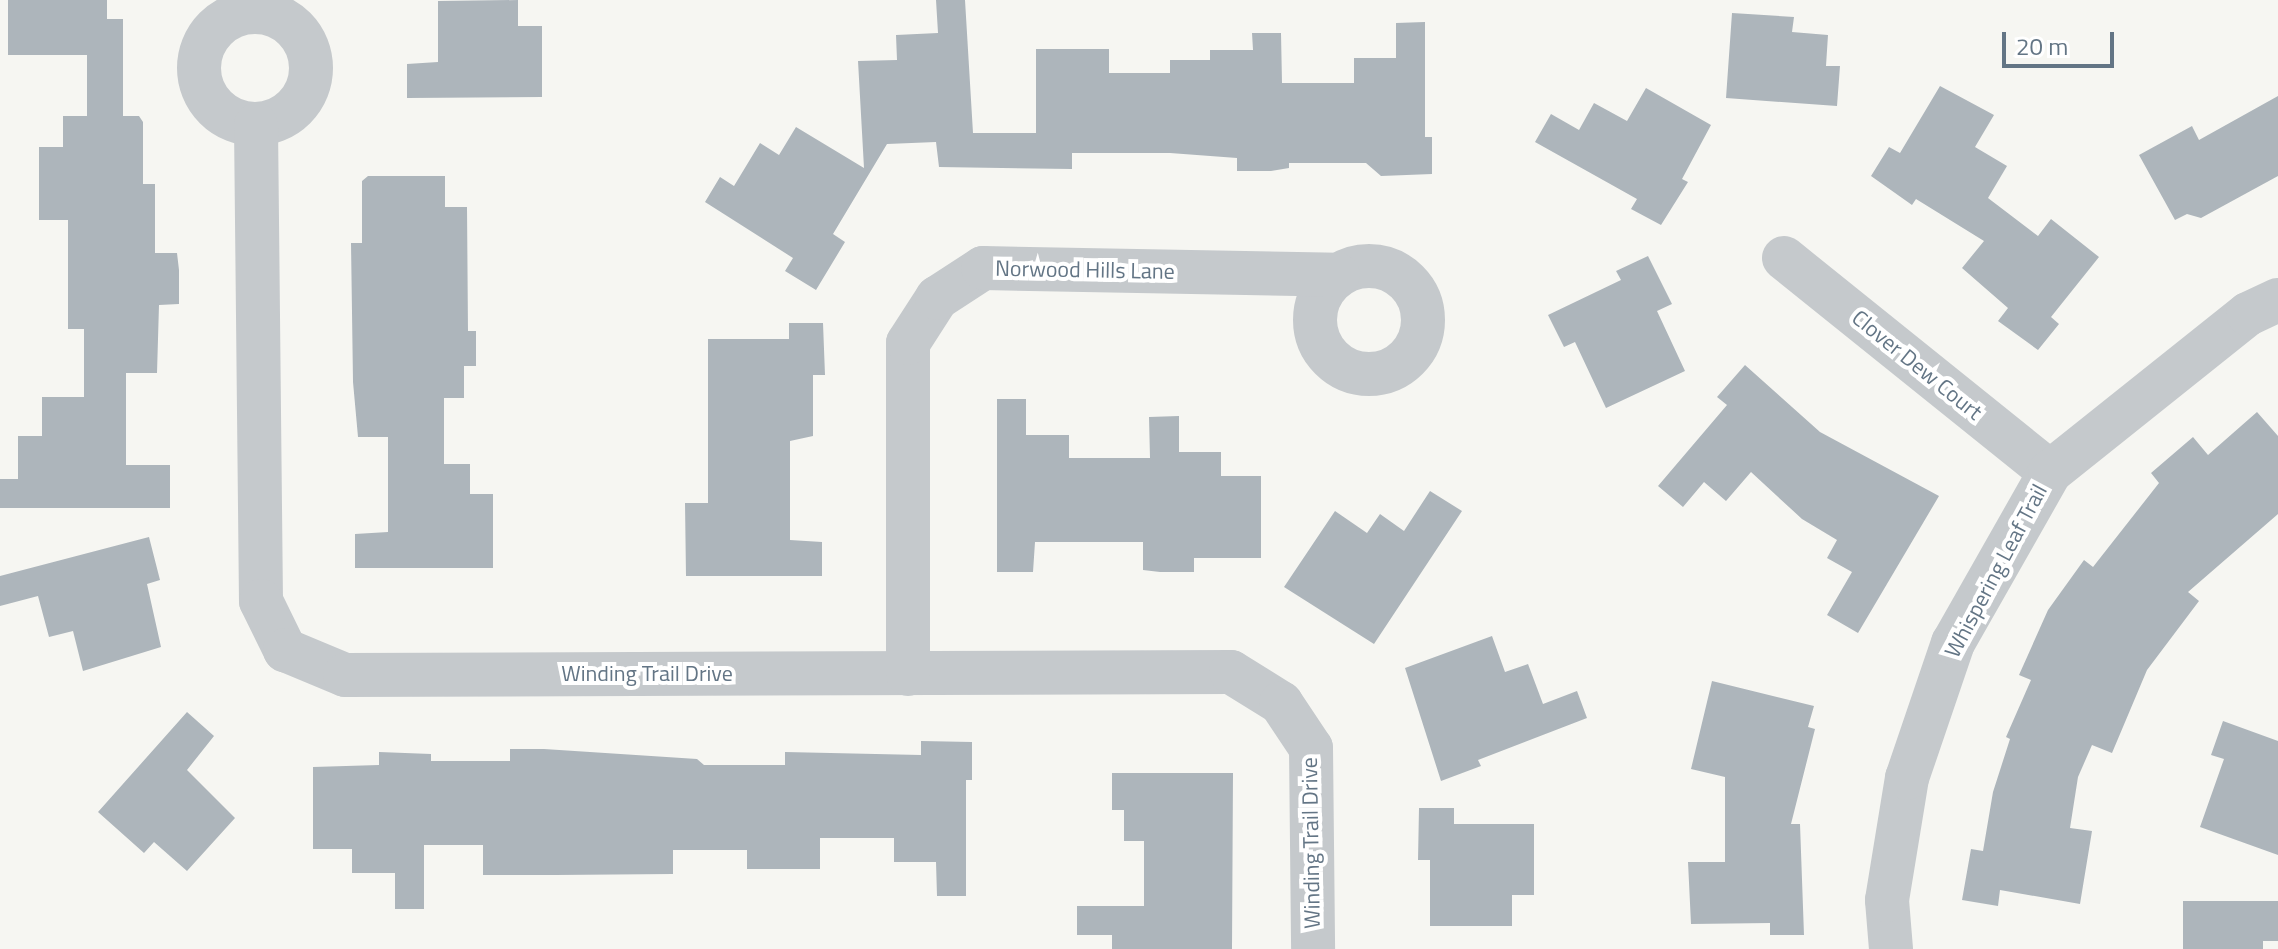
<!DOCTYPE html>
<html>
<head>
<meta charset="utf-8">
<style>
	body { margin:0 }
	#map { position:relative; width:2278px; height:949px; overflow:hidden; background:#f6f6f2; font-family:"Titillium Web",sans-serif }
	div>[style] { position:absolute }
	.building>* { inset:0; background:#adb5bb }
	.minor>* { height:44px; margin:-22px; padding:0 22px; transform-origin:22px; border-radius:22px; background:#c5c9cc }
	.minor>.ring { margin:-22px; padding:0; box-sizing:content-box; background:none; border:44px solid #c5c9cc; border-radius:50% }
	span { translate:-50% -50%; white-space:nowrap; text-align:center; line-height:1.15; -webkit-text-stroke:8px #fff; paint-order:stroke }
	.street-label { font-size:22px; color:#637585 }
	.scale { position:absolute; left:2002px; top:32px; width:112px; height:36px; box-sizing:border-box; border:4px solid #637585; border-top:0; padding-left:10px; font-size:24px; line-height:28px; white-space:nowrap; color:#637585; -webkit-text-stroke:6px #fff; paint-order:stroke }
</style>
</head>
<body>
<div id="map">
	<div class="building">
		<div style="clip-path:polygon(8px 0,107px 0,107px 19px,123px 19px,123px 116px,139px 116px,143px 122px,143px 184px,155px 184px,155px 253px,177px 253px,179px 270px,179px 304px,159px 305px,157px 373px,126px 373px,126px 465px,170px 465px,170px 508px,0 508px,0 479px,18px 479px,18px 436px,42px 436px,42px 397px,84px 397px,84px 329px,68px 329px,68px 220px,39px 220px,39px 147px,63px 147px,63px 116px,87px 116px,87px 55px,8px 55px)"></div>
		<div style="clip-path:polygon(518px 0,518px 26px,542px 26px,542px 97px,407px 98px,407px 64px,438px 62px,438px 1px)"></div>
		<div style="clip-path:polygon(936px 0,965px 0,973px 133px,1036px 133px,1036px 49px,1109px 49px,1109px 73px,1170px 73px,1170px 60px,1210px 60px,1210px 50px,1253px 50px,1252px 33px,1281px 33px,1282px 83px,1354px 83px,1354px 58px,1396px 58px,1396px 23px,1425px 22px,1425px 137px,1432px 137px,1432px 174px,1381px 176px,1366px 163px,1289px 163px,1289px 168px,1271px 171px,1237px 171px,1237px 158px,1170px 153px,1072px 153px,1072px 169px,939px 167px,936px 142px,887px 144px,833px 234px,845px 242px,816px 290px,785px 271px,793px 258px,705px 202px,720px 177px,734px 186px,760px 143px,779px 155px,796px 127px,864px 168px,858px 61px,897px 60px,896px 35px,938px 33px)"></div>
		<div style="clip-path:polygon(1732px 13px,1794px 17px,1792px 32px,1828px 35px,1826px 66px,1840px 66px,1837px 106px,1726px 98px)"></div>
		<div style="clip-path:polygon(1940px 86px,1994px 115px,1975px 147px,2007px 166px,1988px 198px,2038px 236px,2051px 219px,2099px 257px,2051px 317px,2059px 324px,2038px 350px,1998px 321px,2008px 308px,1962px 268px,1984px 241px,1916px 199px,1912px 205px,1871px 176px,1889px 147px,1900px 153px)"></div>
		<div style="clip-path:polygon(1646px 88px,1711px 125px,1682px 179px,1688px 182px,1661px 225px,1631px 209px,1637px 199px,1535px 142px,1551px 114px,1579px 130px,1594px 103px,1627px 121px)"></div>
		<div style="clip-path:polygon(2278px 96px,2278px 176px,2201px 218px,2187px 214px,2175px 220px,2139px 155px,2192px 126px,2199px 140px)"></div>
		<div style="clip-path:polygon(368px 176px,445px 176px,445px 207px,467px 207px,468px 331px,476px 331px,476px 366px,464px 366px,464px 398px,444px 398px,444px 464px,470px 464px,470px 494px,493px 494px,493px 568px,355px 568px,355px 534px,388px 532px,388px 437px,358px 437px,353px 382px,351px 243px,362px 243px,362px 181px)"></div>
		<div style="clip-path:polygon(1648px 256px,1672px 304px,1657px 311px,1685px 371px,1606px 408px,1575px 342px,1564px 347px,1548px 315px,1621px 280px,1616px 271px)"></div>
		<div style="clip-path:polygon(789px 323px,823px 323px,825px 375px,813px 375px,813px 436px,790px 441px,790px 540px,822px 542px,822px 576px,686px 576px,685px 503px,708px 503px,708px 339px,789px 339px)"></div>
		<div style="clip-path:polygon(1745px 365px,1820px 432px,1939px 496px,1858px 633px,1827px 615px,1852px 572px,1827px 558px,1837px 540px,1802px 519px,1751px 472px,1726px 501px,1704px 482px,1683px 507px,1658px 486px,1727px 405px,1717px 397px)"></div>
		<div style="clip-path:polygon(997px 399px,1026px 399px,1026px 435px,1069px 435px,1069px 458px,1150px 458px,1149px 417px,1179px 416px,1179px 452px,1221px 452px,1221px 476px,1261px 476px,1261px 558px,1194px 558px,1194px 572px,1160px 572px,1143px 570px,1143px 542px,1035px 542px,1033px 572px,997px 572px)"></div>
		<div style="clip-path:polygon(2257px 412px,2278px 436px,2278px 514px,2188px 592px,2199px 601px,2147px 670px,2112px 753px,2092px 745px,2078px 777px,2070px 828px,2092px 831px,2080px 904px,2000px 890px,1998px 906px,1962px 900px,1971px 849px,1983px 851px,1993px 792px,2010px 739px,2006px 737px,2031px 680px,2019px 675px,2048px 610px,2084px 560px,2093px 567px,2159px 483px,2151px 473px,2193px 437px,2208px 455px)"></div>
		<div style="clip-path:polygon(1430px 491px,1462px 511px,1374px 644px,1284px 587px,1335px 511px,1367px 533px,1380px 514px,1404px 531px)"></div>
		<div style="clip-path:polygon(149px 537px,160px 580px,147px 584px,161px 647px,83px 671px,73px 631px,49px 637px,38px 596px,0 606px,0 576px)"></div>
		<div style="clip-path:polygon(1492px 636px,1505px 672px,1528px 664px,1543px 704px,1577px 691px,1587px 718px,1478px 760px,1481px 766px,1441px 781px,1405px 668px)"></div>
		<div style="clip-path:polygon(1712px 681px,1814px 706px,1808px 727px,1815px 729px,1791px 824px,1800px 824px,1804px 935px,1770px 935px,1770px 923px,1691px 924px,1688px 862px,1725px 862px,1725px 777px,1691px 769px)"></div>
		<div style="clip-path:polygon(187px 712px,214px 736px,187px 770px,235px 818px,187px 871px,154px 842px,144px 853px,98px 812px)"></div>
		<div style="clip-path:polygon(2223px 721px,2278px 741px,2278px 855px,2200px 827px,2224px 759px,2211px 755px)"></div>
		<div style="clip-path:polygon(921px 741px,972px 742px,972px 780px,966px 780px,966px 896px,937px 896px,936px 862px,894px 862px,894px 838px,820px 838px,820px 869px,747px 869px,747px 850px,673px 850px,673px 874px,555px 875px,483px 875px,483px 845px,424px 845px,424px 909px,395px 909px,395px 873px,352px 873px,352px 849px,313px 849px,313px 767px,379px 765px,379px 752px,431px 754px,431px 761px,510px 761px,510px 749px,544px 749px,697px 759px,704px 765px,785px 765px,785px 752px,921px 755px)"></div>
		<div style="clip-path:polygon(1112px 773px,1233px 773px,1232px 949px,1112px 949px,1112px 935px,1077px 935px,1077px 906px,1144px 906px,1144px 841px,1124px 841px,1124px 810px,1112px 810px)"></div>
		<div style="clip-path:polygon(1419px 808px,1454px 808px,1454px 824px,1534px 824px,1534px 895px,1512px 895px,1512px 926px,1430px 926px,1430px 860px,1418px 860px)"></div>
		<div style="clip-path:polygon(2183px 901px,2278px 901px,2278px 941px,2263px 941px,2263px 949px,2183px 949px)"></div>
	</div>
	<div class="minor">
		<div class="ring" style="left:199px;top:12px;width:68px;height:68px"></div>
		<div style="left:256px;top:125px;width:476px;rotate:89.4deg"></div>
		<div style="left:261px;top:601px;width:55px;rotate:63.9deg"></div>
		<div style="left:285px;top:650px;width:65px;rotate:22.6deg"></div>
		<div style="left:345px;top:675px;width:886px;rotate:-0.19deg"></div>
		<div style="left:1231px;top:672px;width:59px;rotate:31.8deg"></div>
		<div style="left:1281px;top:703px;width:54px;rotate:56.3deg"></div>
		<div style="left:1311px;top:748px;width:201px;rotate:89.4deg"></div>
		<div style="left:1784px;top:258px;width:341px;rotate:38.8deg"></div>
		<div class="ring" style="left:1315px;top:266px;width:64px;height:64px"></div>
		<div style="left:908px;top:674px;width:331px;rotate:-90deg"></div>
		<div style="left:908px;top:343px;width:54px;rotate:-57.2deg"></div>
		<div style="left:937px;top:298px;width:55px;rotate:-33.1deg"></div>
		<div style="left:983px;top:268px;width:355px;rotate:1.1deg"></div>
		<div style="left:1891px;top:949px;width:49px;rotate:-94.7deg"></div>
		<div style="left:1887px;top:900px;width:124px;rotate:-80.7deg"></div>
		<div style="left:1907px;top:778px;width:143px;rotate:-71.2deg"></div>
		<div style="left:1953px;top:643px;width:197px;rotate:-60.4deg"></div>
		<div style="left:2050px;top:472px;width:253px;rotate:-38.6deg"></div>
		<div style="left:2248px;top:314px;width:33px;rotate:-25deg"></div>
	</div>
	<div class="street-label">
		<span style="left:1085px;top:270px;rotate:1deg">Norwood Hills Lane</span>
		<span style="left:1917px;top:365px;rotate:39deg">Clover Dew Court</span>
		<span style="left:1996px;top:571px;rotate:-62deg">Whispering Leaf Trail</span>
		<span style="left:647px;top:674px">Winding Trail Drive</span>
		<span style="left:1311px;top:843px;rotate:-91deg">Winding Trail Drive</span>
	</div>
	<div class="scale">20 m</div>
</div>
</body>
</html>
